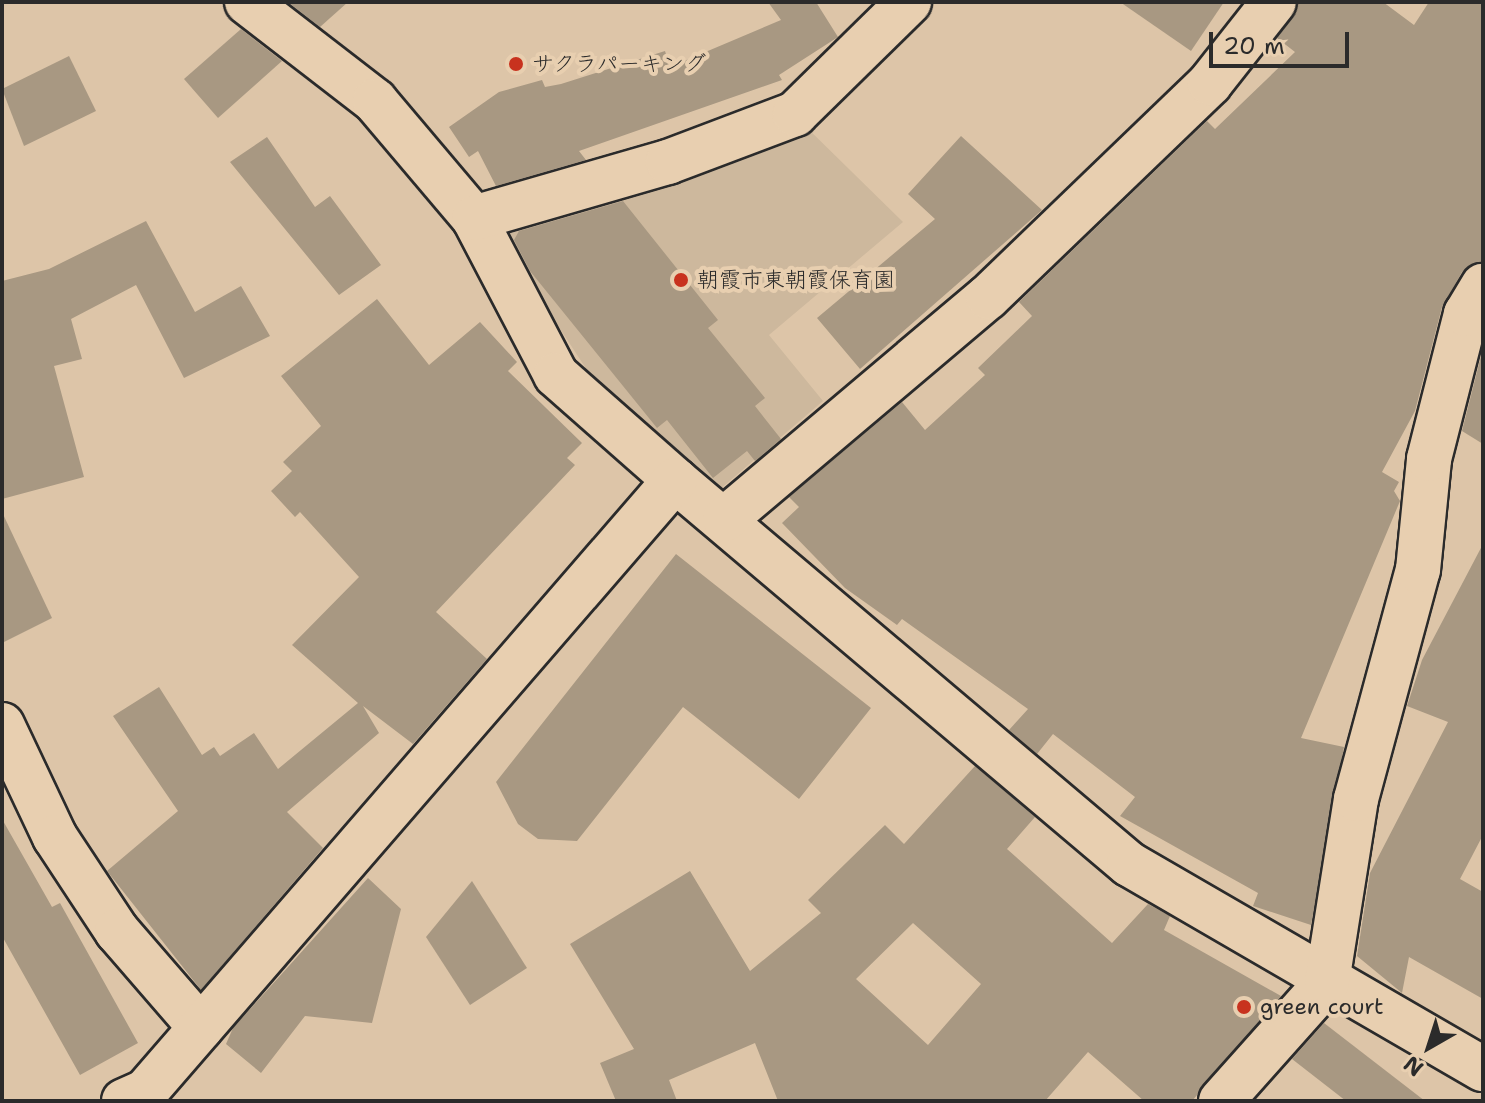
<!DOCTYPE html>
<html>
<head>
<meta charset="utf-8">
<style>
	body { margin:0 }
	#map { position:relative; width:1485px; height:1103px; overflow:hidden; background:#ddc5a8; font-family:"Shantell Sans","Klee One",sans-serif }
	div>[style] { position:absolute }
	.built>* { inset:0; background:#cdb89d }
	.building>* { inset:0; background:#a89882 }
	.roads { filter:drop-shadow(2px 0 #2b2b2b) drop-shadow(-2px 0 #2b2b2b) drop-shadow(0 2px #2b2b2b) drop-shadow(0 -2px #2b2b2b) }
	.street>* { height:44px; margin:-22px; padding:0 22px; transform-origin:22px; border-radius:22px; background:#e8cfb0 }
	.dots>* { width:22px; height:22px; translate:-50% -50%; box-sizing:border-box; border:4px solid #e8cfb0; border-radius:50% }
	span { translate:-50% -50%; white-space:nowrap; text-align:center; line-height:1.15; -webkit-text-stroke:8px #e8cfb0; paint-order:stroke }
	.poi-label { font-size:22px; color:#2b2b2b }
	.left { translate:0 -50%; text-align:left }
	.frame { position:absolute; inset:0; border:4px solid #2b2b2b; pointer-events:none }
	.north { position:absolute; left:1389px; top:1007px; width:80px; height:80px; -webkit-text-stroke:6px #e8cfb0; paint-order:stroke; rotate:219deg; font-size:22px; font-weight:700; line-height:32px; text-align:center; color:#2b2b2b }
	.north::after { content:''; display:block; margin:auto; width:28px; height:36px; background:#2b2b2b; clip-path:polygon(50% 0,100% 100%,50% 72%,0 100%) }
	.scale { position:absolute; left:1209px; top:32px; width:140px; height:36px; box-sizing:border-box; border:4px solid #2b2b2b; border-top:0; padding-left:10px; font-size:24px; line-height:28px; white-space:nowrap; color:#2b2b2b; -webkit-text-stroke:6px #e8cfb0; paint-order:stroke }
</style>
</head>
<body>
<div id="map">
	<div class="built">
		<div style="clip-path:polygon(799px 120px,903px 222px,769px 335px,823px 401px,718px 491px,608px 402px,492px 225px)"></div>
	</div>
	<div class="building">
		<div style="clip-path:polygon(288px 2px,348px 2px,320px 27px)"></div>
		<div style="clip-path:polygon(768px 2px,816px 2px,838px 37px,779px 75px,782px 80px,579px 151px,586px 160px,496px 186px,478px 151px,469px 157px,449px 127px,499px 92px,542px 80px,545px 87px,561px 84px,665px 51px,670px 67px,781px 20px)"></div>
		<div style="clip-path:polygon(1120px 2px,1224px 2px,1191px 51px)"></div>
		<div style="clip-path:polygon(1298px 2px,1383px 2px,1414px 25px,1429px 2px,1483px 2px,1483px 261px,1462px 272px,1442px 307px,1415px 411px,1382px 472px,1399px 482px,1394px 491px,1400px 501px,1301px 738px,1344px 747px,1311px 925px,1253px 906px,1258px 893px,1120px 816px,1135px 797px,1053px 734px,1037px 754px,1009px 730px,1028px 709px,902px 619px,897px 625px,845px 588px,782px 523px,799px 507px,789px 497px,902px 402px,925px 430px,985px 375px,978px 368px,1032px 316px,1019px 302px,1207px 121px,1215px 129px,1295px 52px,1277px 38px)"></div>
		<div style="clip-path:polygon(241px 29px,282px 61px,218px 118px,184px 79px)"></div>
		<div style="clip-path:polygon(69px 56px,96px 111px,24px 146px,2px 89px)"></div>
		<div style="clip-path:polygon(961px 136px,1042px 210px,860px 369px,817px 318px,935px 219px,908px 194px)"></div>
		<div style="clip-path:polygon(267px 137px,315px 207px,330px 196px,381px 265px,339px 295px,230px 162px)"></div>
		<div style="clip-path:polygon(623px 201px,718px 320px,708px 328px,765px 398px,755px 406px,781px 439px,755px 461px,747px 451px,713px 478px,667px 420px,657px 428px,530px 271px,514px 240px,519px 231px)"></div>
		<div style="clip-path:polygon(146px 221px,195px 312px,241px 286px,270px 336px,184px 378px,136px 285px,71px 319px,82px 359px,54px 366px,84px 477px,2px 499px,2px 281px,49px 269px)"></div>
		<div style="clip-path:polygon(377px 299px,429px 365px,480px 322px,517px 362px,508px 371px,582px 443px,567px 458px,575px 465px,436px 612px,487px 659px,413px 744px,363px 706px,379px 733px,287px 812px,323px 848px,201px 990px,107px 871px,178px 811px,113px 716px,159px 687px,202px 755px,214px 747px,220px 756px,254px 733px,278px 769px,358px 703px,292px 645px,359px 577px,300px 512px,295px 517px,271px 491px,292px 471px,283px 462px,321px 426px,281px 376px)"></div>
		<div style="clip-path:polygon(1483px 348px,1483px 444px,1462px 431px)"></div>
		<div style="clip-path:polygon(2px 512px,52px 618px,2px 643px)"></div>
		<div style="clip-path:polygon(1483px 544px,1483px 835px,1460px 879px,1483px 892px,1483px 999px,1409px 957px,1402px 993px,1357px 956px,1370px 873px,1448px 722px,1407px 706px,1422px 660px)"></div>
		<div style="clip-path:polygon(676px 554px,871px 708px,799px 799px,683px 707px,577px 841px,538px 839px,518px 824px,496px 782px)"></div>
		<div style="clip-path:polygon(evenodd,975px 766px,1035px 817px,1007px 849px,1112px 943px,1148px 904px,1170px 916px,1164px 930px,1281px 996px,1192px 1101px,1144px 1101px,1088px 1052px,1045px 1101px,778px 1101px,755px 1043px,669px 1080px,677px 1101px,616px 1101px,600px 1063px,634px 1049px,570px 944px,690px 871px,750px 971px,821px 913px,808px 900px,885px 825px,904px 844px,975px 766px,913px 923px,981px 984px,928px 1045px,856px 979px,913px 923px)"></div>
		<div style="clip-path:polygon(2px 819px,52px 907px,60px 903px,138px 1043px,80px 1075px,2px 936px)"></div>
		<div style="clip-path:polygon(368px 878px,401px 909px,372px 1023px,305px 1016px,261px 1073px,226px 1044px,233px 1028px)"></div>
		<div style="clip-path:polygon(472px 881px,527px 968px,470px 1005px,426px 937px)"></div>
		<div style="clip-path:polygon(1324px 1023px,1425px 1101px,1346px 1101px,1292px 1059px)"></div>
	</div>
	<div class="roads">
		<div class="street">
			<div style="left:247px;top:2px;width:162px;rotate:37.7deg"></div>
			<div style="left:375px;top:101px;width:153px;rotate:49.8deg"></div>
			<div style="left:474px;top:218px;width:177px;rotate:62.4deg"></div>
			<div style="left:556px;top:375px;width:159px;rotate:41.4deg"></div>
			<div style="left:675px;top:480px;width:595px;rotate:40.23deg"></div>
			<div style="left:1129px;top:864px;width:409px;rotate:30.1deg"></div>
			<div style="left:474px;top:218px;width:202px;rotate:-16.1deg"></div>
			<div style="left:668px;top:162px;width:136px;rotate:-20.7deg"></div>
			<div style="left:795px;top:114px;width:160px;rotate:-44.5deg"></div>
			<div style="left:725px;top:519px;width:344px;rotate:-40.2deg"></div>
			<div style="left:988px;top:297px;width:308px;rotate:-43.9deg"></div>
			<div style="left:1210px;top:83px;width:103px;rotate:-51.7deg"></div>
			<div style="left:2px;top:725px;width:124px;rotate:64.7deg"></div>
			<div style="left:55px;top:837px;width:113px;rotate:56.6deg"></div>
			<div style="left:117px;top:931px;width:128px;rotate:49.1deg"></div>
			<div style="left:124px;top:1101px;width:24px;rotate:-24deg"></div>
			<div style="left:146px;top:1091px;width:808px;rotate:-49.11deg"></div>
			<div style="left:1221px;top:1101px;width:159px;rotate:-48.3deg"></div>
			<div style="left:1327px;top:982px;width:185px;rotate:-81deg"></div>
			<div style="left:1356px;top:799px;width:237px;rotate:-74.9deg"></div>
			<div style="left:1418px;top:570px;width:112px;rotate:-84.3deg"></div>
			<div style="left:1429px;top:459px;width:150px;rotate:-75.7deg"></div>
			<div style="left:1466px;top:314px;width:33px;rotate:-59deg"></div>
		</div>
	</div>
	<div class="dots">
		<div style="left:516px;top:64px;background:#c8321e"></div>
		<div style="left:681px;top:280px;background:#c8321e"></div>
		<div style="left:1244px;top:1007px;background:#c8321e"></div>
	</div>
	<div class="poi-label">
		<span class="left" style="left:532px;top:64px">サクラパーキング</span>
		<span class="left" style="left:697px;top:280px">朝霞市東朝霞保育園</span>
		<span class="left" style="left:1260px;top:1007px">green court</span>
	</div>
	<div class="frame"></div>
	<div class="north">N</div>
	<div class="scale">20 m</div>
</div>
</body>
</html>
